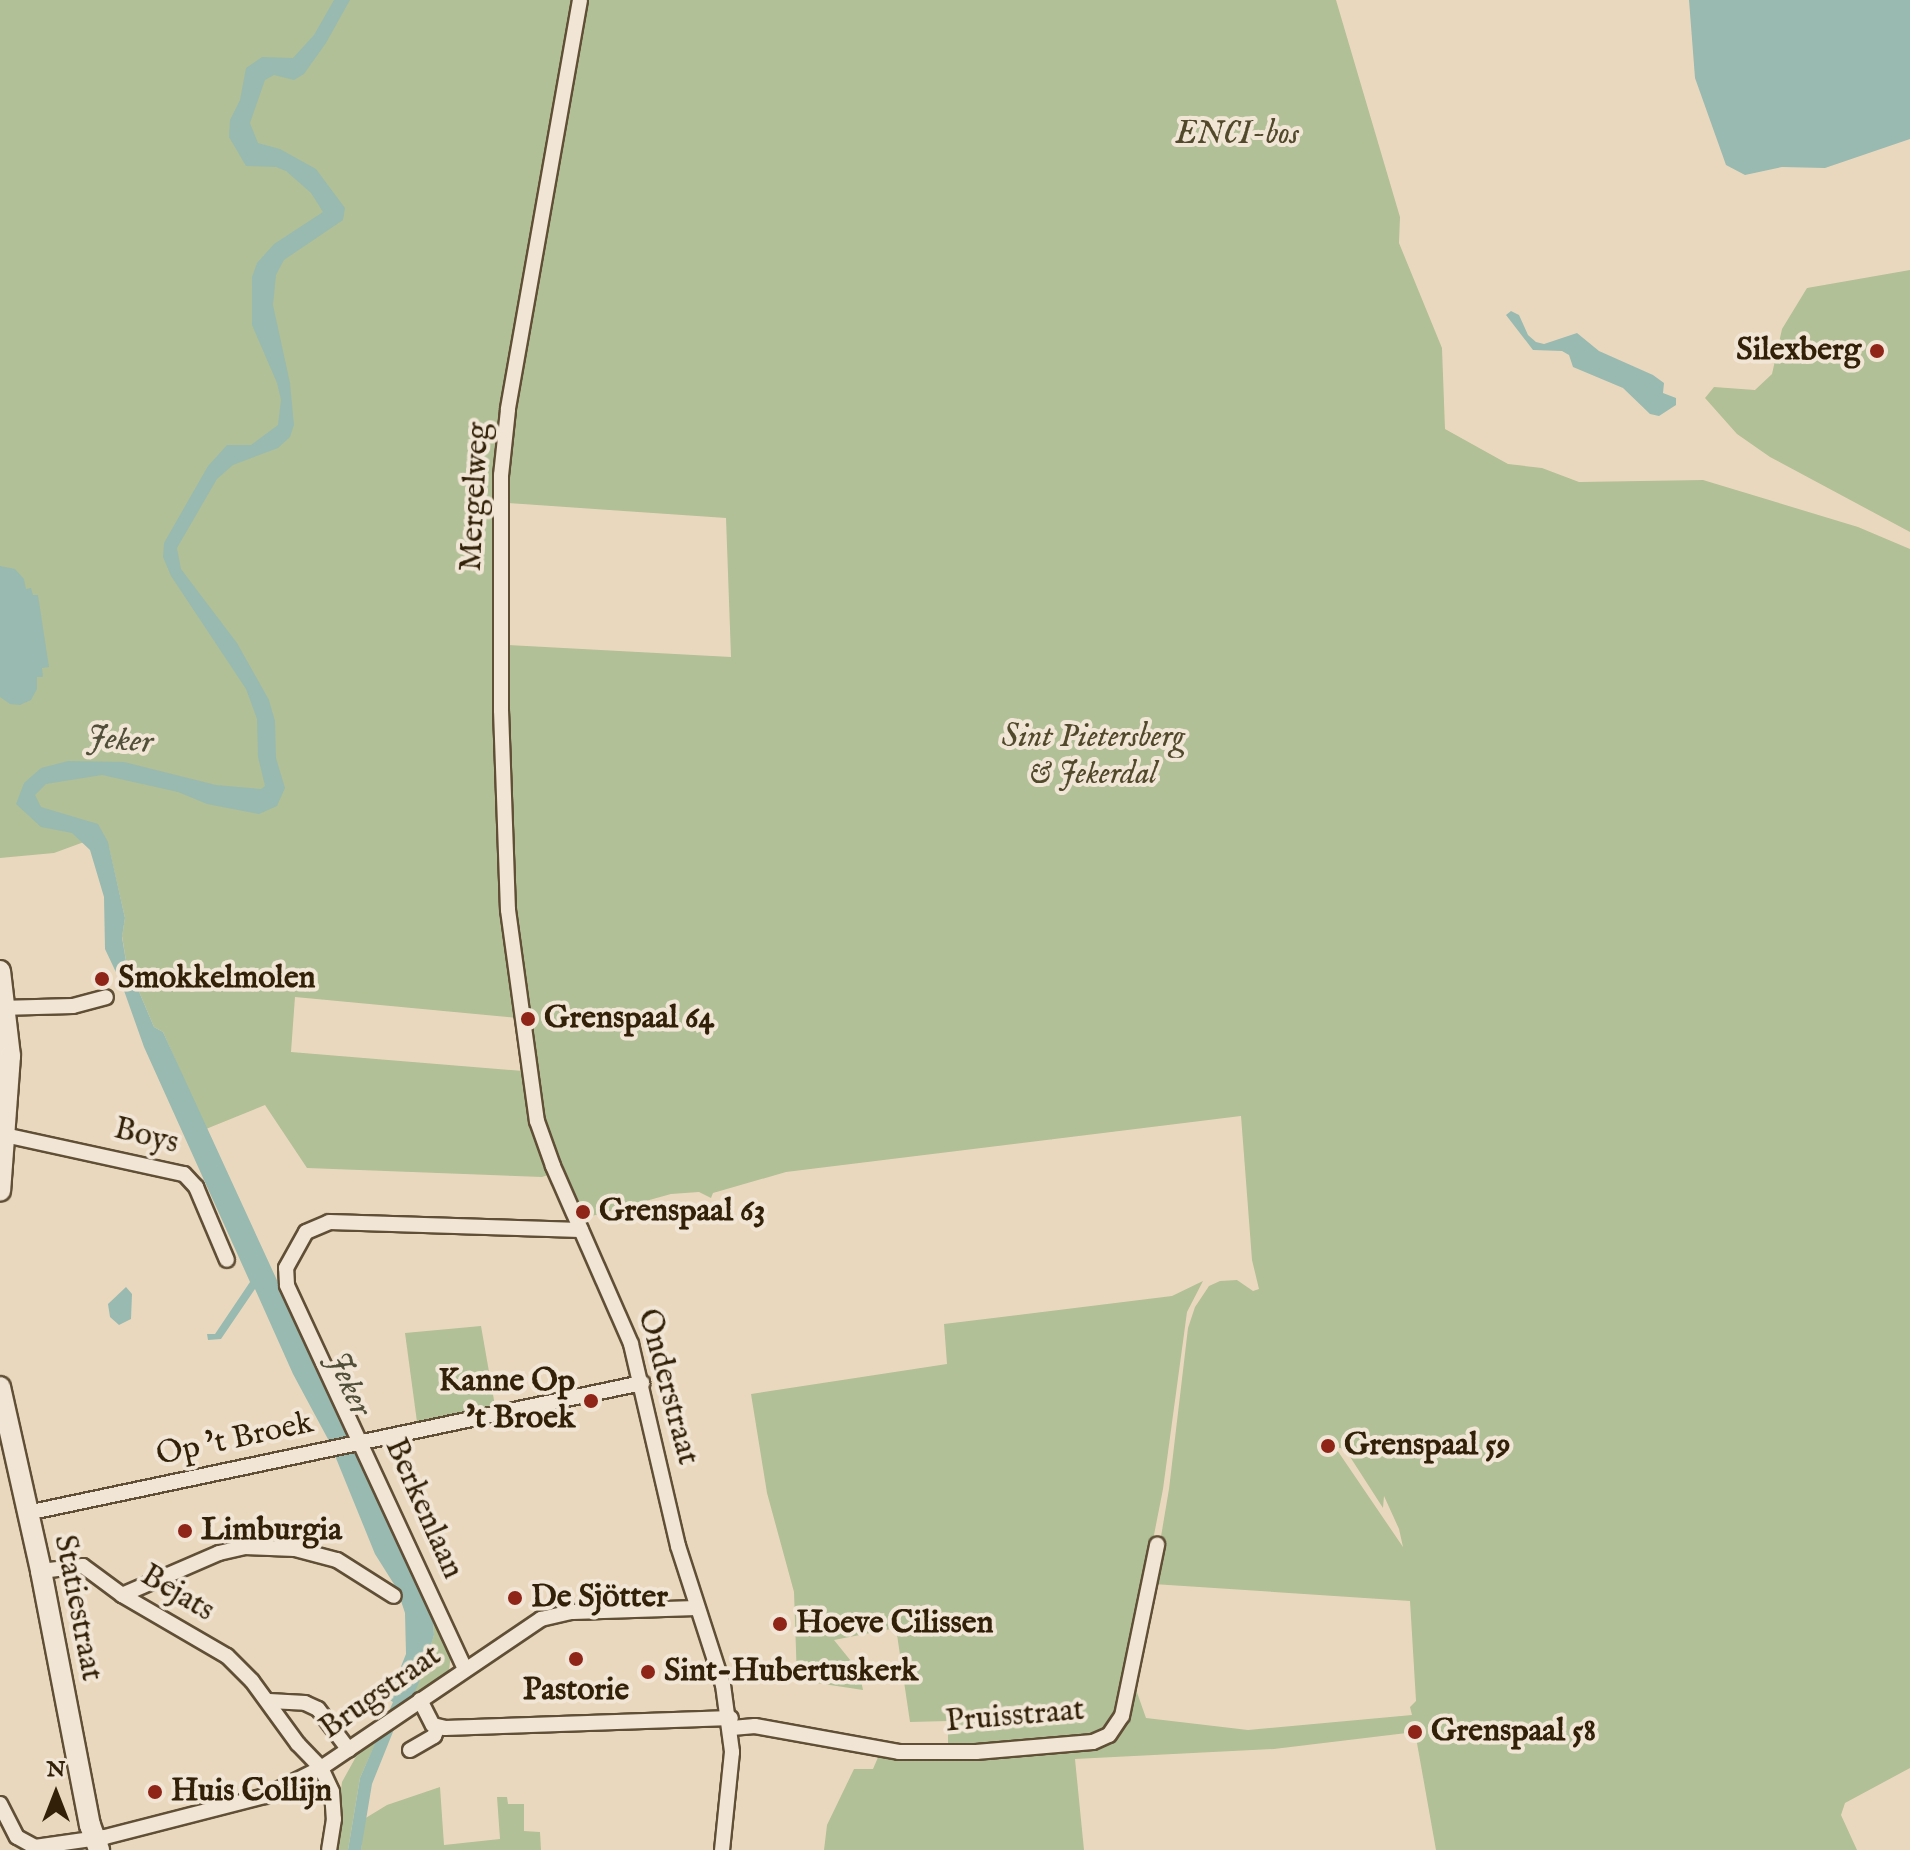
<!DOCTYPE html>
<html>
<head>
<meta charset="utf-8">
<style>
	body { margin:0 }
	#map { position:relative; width:1910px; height:1850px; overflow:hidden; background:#ead8be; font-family:"IM FELL English",serif }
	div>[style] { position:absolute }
	.green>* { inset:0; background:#b1c096 }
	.water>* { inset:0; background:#98bab0 }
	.roads { filter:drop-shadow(2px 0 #604f36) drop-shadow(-2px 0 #604f36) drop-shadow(0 2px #604f36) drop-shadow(0 -2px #604f36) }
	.minor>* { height:14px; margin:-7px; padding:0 7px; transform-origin:7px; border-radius:7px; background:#f1e6d5 }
	.secondary>* { height:20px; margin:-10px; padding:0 10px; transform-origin:10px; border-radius:10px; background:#f1e6d5 }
	.dots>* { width:22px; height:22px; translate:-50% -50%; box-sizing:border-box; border:4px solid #f1e6d5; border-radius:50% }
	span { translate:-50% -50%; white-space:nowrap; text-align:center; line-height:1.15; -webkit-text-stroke:8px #f1e6d5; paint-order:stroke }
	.park-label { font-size:32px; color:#52492c; font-style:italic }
	.poi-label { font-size:32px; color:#322108; font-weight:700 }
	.right { translate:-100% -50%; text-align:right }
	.left { translate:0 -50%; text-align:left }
	.street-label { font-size:32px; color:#322108 }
	.water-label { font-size:34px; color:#514f3a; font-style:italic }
	.north { position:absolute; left:16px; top:1754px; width:80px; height:80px; -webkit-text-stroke:6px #f1e6d5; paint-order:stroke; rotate:0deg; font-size:22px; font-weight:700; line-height:32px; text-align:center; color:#322108 }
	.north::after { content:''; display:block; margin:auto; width:28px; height:36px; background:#322108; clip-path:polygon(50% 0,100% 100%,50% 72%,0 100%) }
</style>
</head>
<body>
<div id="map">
	<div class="green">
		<div style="clip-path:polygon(evenodd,0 0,1336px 0,1400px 217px,1399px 243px,1442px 348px,1445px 429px,1508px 464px,1542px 468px,1579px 482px,1703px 480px,1858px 527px,1910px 549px,1910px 1768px,1845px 1803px,1841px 1815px,1857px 1850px,1436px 1850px,1415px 1732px,1274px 1749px,1075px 1759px,1084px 1850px,824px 1850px,827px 1825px,854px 1769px,873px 1769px,879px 1755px,948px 1761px,948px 1721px,910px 1722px,896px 1628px,834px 1640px,859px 1671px,863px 1690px,797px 1680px,794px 1592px,767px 1493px,751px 1394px,947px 1364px,944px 1324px,1172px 1296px,1203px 1281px,1187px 1312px,1163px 1489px,1136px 1627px,1133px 1681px,1146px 1718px,1248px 1730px,1412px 1715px,1410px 1707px,1416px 1701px,1410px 1601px,1153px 1584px,1169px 1489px,1188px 1328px,1195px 1307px,1209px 1286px,1220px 1281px,1237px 1280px,1253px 1291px,1259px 1289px,1252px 1260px,1241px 1116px,786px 1172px,713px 1193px,711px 1198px,699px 1192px,671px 1194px,581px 1219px,577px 1204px,551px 1150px,528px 1019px,295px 997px,291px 1052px,523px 1071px,532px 1124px,551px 1174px,542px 1177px,307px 1168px,265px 1105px,206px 1129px,163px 1032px,154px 1027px,126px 961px,122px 936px,125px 918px,109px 848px,84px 842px,54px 853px,0 858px,0 0,507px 503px,726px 518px,731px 657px,506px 645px,507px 503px,0 0,1335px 1447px,1345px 1449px,1383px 1508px,1384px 1496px,1399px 1529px,1403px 1547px,1335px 1447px)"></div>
		<div style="clip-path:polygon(1910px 270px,1910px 532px,1770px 457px,1737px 434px,1705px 398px,1714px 387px,1755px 390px,1772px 374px,1782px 329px,1807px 288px)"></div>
		<div style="clip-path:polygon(481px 1326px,495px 1406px,417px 1422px,405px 1333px)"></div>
		<div style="clip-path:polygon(433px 1620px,451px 1653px,449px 1671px,413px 1696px,434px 1635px)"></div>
		<div style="clip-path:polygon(376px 1742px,360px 1778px,348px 1850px,333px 1850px,342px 1782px,358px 1753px)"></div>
		<div style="clip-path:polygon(440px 1787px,444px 1845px,500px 1839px,497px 1797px,507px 1797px,508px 1804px,524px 1804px,524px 1831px,540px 1832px,541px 1850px,361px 1850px,364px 1819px,387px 1805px)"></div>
	</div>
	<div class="water">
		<div style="clip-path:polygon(334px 0,350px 0,326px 43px,304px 74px,294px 80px,274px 75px,265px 80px,250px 123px,258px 143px,280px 149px,316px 169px,345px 208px,343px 220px,284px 260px,276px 275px,273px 305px,290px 383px,294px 425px,290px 437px,278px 448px,233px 465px,217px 479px,177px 548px,181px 569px,237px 643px,269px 700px,275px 721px,276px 758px,285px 788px,277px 806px,259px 814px,207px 804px,178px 792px,102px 775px,46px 784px,35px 795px,41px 807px,98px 824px,108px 842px,125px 918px,122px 937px,126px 961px,154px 1027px,163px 1032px,433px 1620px,434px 1635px,420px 1680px,413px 1696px,405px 1702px,372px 1784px,361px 1850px,348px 1850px,360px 1778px,393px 1702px,388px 1699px,406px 1654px,405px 1613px,397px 1589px,375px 1554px,329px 1441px,293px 1374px,255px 1289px,221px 1339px,208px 1340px,207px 1334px,215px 1334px,250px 1282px,144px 1047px,122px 985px,105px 949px,104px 897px,90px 850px,72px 833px,41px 827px,16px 804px,24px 783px,41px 768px,68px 761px,124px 762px,216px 785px,261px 789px,265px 786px,258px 757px,257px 719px,246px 689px,171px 576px,163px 557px,164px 543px,208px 466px,227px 445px,251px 445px,278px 425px,281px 400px,277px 383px,252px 325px,252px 277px,257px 263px,274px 244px,323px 212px,311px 193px,286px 171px,276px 167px,246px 166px,229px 137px,230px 120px,240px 100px,246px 68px,262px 57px,293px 58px,314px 35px)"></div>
		<div style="clip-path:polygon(1689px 0,1910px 0,1910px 139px,1825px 168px,1782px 167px,1745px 175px,1726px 165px,1695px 78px)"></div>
		<div style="clip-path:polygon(1511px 311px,1519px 315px,1528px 335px,1536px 342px,1544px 344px,1577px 333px,1599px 351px,1653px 375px,1664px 383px,1663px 393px,1676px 398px,1676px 405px,1659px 416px,1650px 414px,1623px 388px,1573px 367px,1569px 355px,1562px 351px,1533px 350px,1506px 315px)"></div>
		<div style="clip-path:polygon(0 566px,15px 569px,24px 579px,26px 589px,31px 588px,33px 595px,38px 595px,49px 667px,42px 668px,43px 677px,37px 677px,37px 689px,31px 700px,20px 705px,10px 704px,0 697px)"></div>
		<div style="clip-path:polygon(126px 1287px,132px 1294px,131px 1319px,119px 1325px,110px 1317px,108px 1304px)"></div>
	</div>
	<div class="roads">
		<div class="minor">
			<div style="left:580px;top:0;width:416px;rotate:100deg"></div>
			<div style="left:508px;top:410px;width:65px;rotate:96.1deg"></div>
			<div style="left:501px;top:475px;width:235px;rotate:90deg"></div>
			<div style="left:501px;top:710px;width:200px;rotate:88deg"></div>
			<div style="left:508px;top:910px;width:213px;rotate:82.2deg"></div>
			<div style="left:537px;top:1121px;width:48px;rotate:70.4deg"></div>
			<div style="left:553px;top:1166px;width:194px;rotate:66.3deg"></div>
			<div style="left:631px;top:1344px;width:207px;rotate:76.9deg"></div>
			<div style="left:678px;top:1546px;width:146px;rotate:72.1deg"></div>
			<div style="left:723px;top:1685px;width:68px;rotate:82.3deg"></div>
			<div style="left:732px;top:1752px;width:99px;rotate:95.8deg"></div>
			<div style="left:0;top:1008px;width:73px;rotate:-1.6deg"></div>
			<div style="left:73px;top:1006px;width:34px;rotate:-15deg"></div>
			<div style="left:0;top:1134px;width:188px;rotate:12.3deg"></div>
			<div style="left:184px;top:1174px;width:18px;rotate:47deg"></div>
			<div style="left:196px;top:1187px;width:79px;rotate:67deg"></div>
			<div style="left:27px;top:1513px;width:629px;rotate:-11.94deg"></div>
			<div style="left:41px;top:1571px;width:42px;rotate:-6.8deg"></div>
			<div style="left:83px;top:1566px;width:49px;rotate:36.6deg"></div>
			<div style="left:122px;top:1595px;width:121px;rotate:30.2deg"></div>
			<div style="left:227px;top:1656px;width:35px;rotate:45deg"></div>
			<div style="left:252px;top:1681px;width:78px;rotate:53.9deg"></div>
			<div style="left:298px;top:1744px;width:33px;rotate:46deg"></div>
			<div style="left:321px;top:1768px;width:26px;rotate:65deg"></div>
			<div style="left:332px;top:1792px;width:27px;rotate:86deg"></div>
			<div style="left:334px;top:1819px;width:31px;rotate:99deg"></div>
			<div style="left:122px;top:1595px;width:106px;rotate:-23.4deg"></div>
			<div style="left:219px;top:1553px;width:27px;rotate:-13deg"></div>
			<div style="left:245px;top:1547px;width:50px;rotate:2.3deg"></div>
			<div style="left:295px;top:1549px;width:43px;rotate:14.7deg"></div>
			<div style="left:337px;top:1560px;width:67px;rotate:32.3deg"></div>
			<div style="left:465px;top:1669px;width:423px;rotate:-114.9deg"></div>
			<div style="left:287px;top:1285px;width:17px;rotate:-93deg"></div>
			<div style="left:286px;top:1268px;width:41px;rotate:-60.9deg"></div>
			<div style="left:306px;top:1232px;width:25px;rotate:-23deg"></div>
			<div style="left:329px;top:1222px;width:252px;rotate:1.8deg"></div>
			<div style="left:420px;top:1700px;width:28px;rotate:63deg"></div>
			<div style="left:433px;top:1725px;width:12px;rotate:14deg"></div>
			<div style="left:445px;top:1728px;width:286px;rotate:-2deg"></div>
			<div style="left:269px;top:1701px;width:36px;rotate:3deg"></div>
			<div style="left:305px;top:1703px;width:14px;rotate:25deg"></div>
			<div style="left:318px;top:1709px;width:51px;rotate:52.9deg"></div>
			<div style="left:732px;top:1728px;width:23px;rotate:-5deg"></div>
			<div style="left:755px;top:1726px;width:146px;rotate:10.2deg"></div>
			<div style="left:899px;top:1752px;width:77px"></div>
			<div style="left:976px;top:1752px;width:117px;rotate:-4.9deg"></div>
			<div style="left:1093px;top:1742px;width:17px;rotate:-24deg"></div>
			<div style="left:1109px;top:1735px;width:23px;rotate:-56deg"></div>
			<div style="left:1122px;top:1716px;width:175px;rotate:-78.4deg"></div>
			<div style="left:410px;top:1750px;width:28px;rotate:-30deg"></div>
			<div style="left:434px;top:1736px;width:10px;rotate:-66deg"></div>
			<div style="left:0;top:1804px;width:37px;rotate:63deg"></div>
			<div style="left:17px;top:1837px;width:21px;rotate:29deg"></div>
			<div style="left:35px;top:1847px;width:71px;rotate:-8.1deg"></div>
			<div style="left:105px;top:1837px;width:165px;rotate:-14.4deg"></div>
			<div style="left:265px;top:1796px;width:63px;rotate:-26.6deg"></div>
			<div style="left:321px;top:1768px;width:266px;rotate:-34.1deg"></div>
			<div style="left:541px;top:1619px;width:32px;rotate:-13deg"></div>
			<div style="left:572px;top:1612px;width:125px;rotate:-1.8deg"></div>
		</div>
		<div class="secondary">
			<div style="left:0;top:971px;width:86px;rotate:83.3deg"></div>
			<div style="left:10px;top:1056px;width:135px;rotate:94.2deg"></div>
			<div style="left:0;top:1387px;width:189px;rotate:77.4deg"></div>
			<div style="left:41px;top:1571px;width:259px;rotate:79.1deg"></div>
			<div style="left:90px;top:1825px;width:27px;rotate:70deg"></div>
		</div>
	</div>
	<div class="dots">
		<div style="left:1877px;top:351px;background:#8f2418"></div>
		<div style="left:102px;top:979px;background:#8f2418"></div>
		<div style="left:528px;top:1019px;background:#8f2418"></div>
		<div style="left:583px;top:1212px;background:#8f2418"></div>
		<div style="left:591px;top:1401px;background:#8f2418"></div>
		<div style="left:1328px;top:1446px;background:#8f2418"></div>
		<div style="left:185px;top:1531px;background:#8f2418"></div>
		<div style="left:515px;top:1598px;background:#8f2418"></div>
		<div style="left:780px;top:1624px;background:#8f2418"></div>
		<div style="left:576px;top:1659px;background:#8f2418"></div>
		<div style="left:648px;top:1672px;background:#8f2418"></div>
		<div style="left:1415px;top:1732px;background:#8f2418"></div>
		<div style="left:155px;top:1792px;background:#8f2418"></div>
	</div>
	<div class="park-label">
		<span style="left:1237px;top:135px">ENCI-bos</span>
		<span style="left:1093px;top:757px">Sint Pietersberg<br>&amp; Jekerdal</span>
	</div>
	<div class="poi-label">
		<span class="right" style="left:1861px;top:351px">Silexberg</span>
		<span class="left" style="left:118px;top:979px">Smokkelmolen</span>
		<span class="left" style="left:544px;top:1019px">Grenspaal 64</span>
		<span class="left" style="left:599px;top:1212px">Grenspaal 63</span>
		<span class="right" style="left:575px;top:1401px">Kanne Op<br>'t Broek</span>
		<span class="left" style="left:1344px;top:1446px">Grenspaal 59</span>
		<span class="left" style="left:201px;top:1531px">Limburgia</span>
		<span class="left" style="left:531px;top:1598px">De Sjötter</span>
		<span class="left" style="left:796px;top:1624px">Hoeve Cilissen</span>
		<span class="left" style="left:664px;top:1672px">Sint-Hubertuskerk</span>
		<span style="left:576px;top:1691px">Pastorie</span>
		<span class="left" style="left:1431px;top:1732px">Grenspaal 58</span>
		<span class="left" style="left:171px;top:1792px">Huis Collijn</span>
	</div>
	<div class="street-label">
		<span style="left:476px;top:497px;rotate:-87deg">Mergelweg</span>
		<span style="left:146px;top:1137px;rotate:14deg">Boys</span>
		<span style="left:667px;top:1387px;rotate:75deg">Onderstraat</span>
		<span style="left:235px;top:1440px;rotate:-12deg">Op 't Broek</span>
		<span style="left:423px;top:1509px;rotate:66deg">Berkenlaan</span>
		<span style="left:177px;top:1594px;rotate:31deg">Bejats</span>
		<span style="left:77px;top:1608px;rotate:79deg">Statiestraat</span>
		<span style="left:381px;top:1693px;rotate:-35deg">Brugstraat</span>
		<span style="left:1015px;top:1717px;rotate:-5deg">Pruisstraat</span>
	</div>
	<div class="water-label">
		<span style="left:120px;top:740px;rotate:5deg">Jeker</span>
		<span style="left:349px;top:1384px;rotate:66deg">Jeker</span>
	</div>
	<div class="north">N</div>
</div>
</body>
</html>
